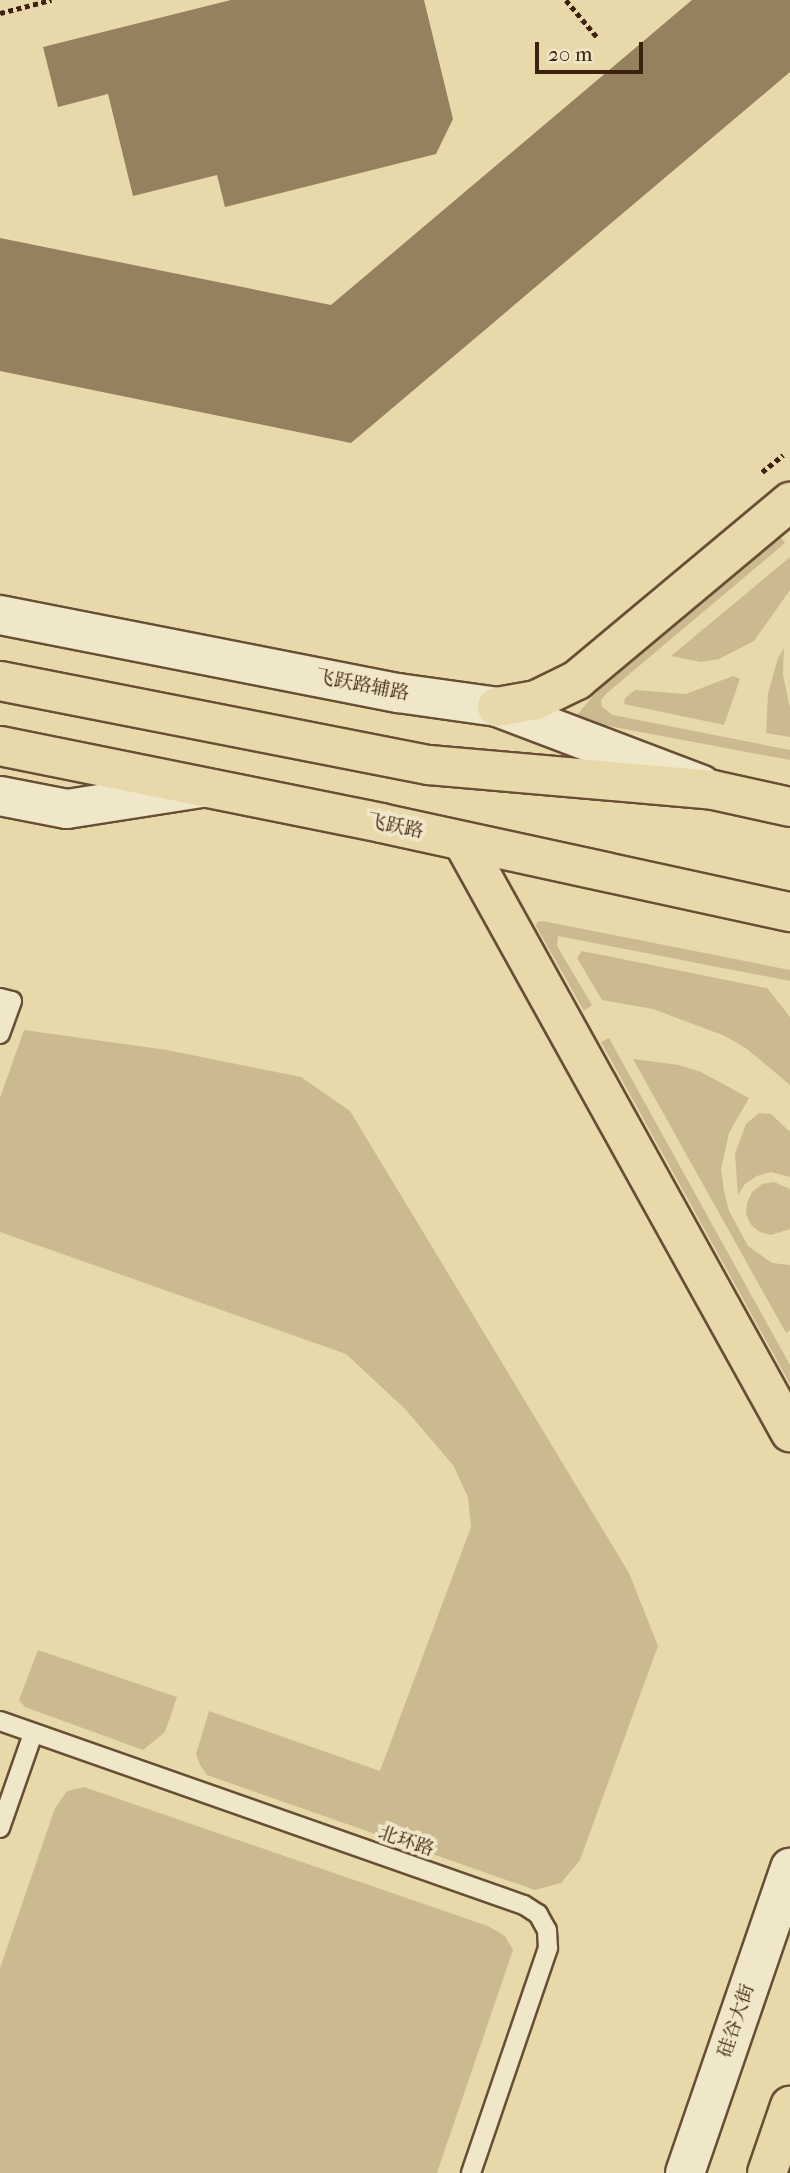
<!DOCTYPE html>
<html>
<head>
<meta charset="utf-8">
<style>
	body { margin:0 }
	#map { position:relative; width:790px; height:2173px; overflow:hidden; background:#e8d9ab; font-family:"IM FELL French Canon","Noto Serif SC",serif }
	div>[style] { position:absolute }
	.green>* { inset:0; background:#cbba90 }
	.building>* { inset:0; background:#96815f }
	.path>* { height:4.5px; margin-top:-2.25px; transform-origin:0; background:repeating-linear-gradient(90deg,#3d210c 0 5px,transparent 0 8.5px) }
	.roads { filter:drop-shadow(2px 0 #684f34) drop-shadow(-2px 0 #684f34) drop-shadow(0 2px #684f34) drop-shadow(0 -2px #684f34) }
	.lane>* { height:18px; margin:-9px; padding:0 9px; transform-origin:9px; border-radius:9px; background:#f0e6c8 }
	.secondary>* { height:38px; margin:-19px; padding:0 19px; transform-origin:19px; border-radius:19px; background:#f0e6c8 }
	.primary>* { height:38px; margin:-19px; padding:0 19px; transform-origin:19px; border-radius:19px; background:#e8d9ab }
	span { translate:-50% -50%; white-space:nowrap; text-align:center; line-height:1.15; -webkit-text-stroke:7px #f0e6c8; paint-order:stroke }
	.street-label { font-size:19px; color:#3d210c }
	.scale { position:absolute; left:535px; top:42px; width:108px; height:32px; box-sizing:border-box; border:4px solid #3d210c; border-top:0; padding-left:9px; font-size:21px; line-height:24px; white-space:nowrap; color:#3d210c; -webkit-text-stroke:5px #f0e6c8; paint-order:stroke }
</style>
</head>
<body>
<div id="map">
	<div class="green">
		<div style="clip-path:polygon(780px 536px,785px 543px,607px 693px,601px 700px,602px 707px,613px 715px,790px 750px,790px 760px,582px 721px,576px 716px,600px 688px)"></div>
		<div style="clip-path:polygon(790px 557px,790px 590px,754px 641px,719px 659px,701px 662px,671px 656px)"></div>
		<div style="clip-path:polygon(784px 648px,783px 675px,790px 708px,790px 737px,766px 733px,768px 693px,778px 658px)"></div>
		<div style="clip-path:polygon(733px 676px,740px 679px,724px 725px,624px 704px,625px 698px,635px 690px,686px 694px)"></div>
		<div style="clip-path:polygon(543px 921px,790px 970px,790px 981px,558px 936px,557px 946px,592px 1005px,584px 1011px,536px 926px,537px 922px)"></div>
		<div style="clip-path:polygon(582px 951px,767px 988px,790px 1017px,790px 1085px,747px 1049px,725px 1036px,653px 1009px,602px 1000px,577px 958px)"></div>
		<div style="clip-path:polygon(24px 1030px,167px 1050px,301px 1077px,350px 1111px,629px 1573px,658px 1646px,580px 1860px,561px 1883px,535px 1890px,207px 1775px,200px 1765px,196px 1754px,209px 1711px,380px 1771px,471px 1527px,468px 1497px,453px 1465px,405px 1409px,346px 1354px,0 1232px,0 1098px)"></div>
		<div style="clip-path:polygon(609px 1038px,790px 1365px,790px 1384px,601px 1042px)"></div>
		<div style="clip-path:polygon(633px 1059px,679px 1065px,701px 1072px,749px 1098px,729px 1133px,721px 1169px,724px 1191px,729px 1211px,748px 1246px,772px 1263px,790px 1265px,790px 1330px,786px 1333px)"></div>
		<div style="clip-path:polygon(759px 1113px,771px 1114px,790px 1132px,790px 1177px,771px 1172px,757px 1176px,745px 1184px,738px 1195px,735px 1154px,746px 1124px)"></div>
		<div style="clip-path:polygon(774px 1182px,790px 1189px,790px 1229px,771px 1235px,760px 1232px,751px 1225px,746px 1214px,747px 1203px,752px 1192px,762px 1184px)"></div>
		<div style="clip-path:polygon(38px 1650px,177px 1697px,165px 1732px,143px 1750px,25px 1707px,19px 1700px)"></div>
		<div style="clip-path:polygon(84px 1787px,488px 1926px,505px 1936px,513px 1950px,437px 2173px,0 2173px,0 1968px,55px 1808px,67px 1791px)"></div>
	</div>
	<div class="building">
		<div style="clip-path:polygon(231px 0,424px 0,453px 119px,436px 154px,225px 207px,217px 175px,133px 196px,108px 94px,58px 107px,43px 47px)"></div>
		<div style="clip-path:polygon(692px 0,790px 0,790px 72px,351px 443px,0 371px,0 238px,331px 305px)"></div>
	</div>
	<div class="path">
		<div style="left:566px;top:0;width:48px;rotate:50deg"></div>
		<div style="left:0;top:13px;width:53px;rotate:-14.3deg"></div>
		<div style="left:762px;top:472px;width:27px;rotate:-39deg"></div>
	</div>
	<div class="roads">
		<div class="lane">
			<div style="left:0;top:998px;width:12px;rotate:14deg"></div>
			<div style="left:12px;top:1001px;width:35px;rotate:110deg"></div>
			<div style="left:0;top:1721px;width:555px;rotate:19.35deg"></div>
			<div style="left:524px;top:1905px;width:17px;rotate:33deg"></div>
			<div style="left:538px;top:1914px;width:18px;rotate:61deg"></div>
			<div style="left:547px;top:1930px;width:18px;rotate:87deg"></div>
			<div style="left:548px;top:1948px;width:238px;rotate:108.9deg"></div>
			<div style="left:0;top:1828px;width:100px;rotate:-70.7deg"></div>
		</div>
		<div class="secondary">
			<div style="left:0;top:615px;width:406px;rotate:11.1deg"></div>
			<div style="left:398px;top:693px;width:100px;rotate:8deg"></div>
			<div style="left:497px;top:707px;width:219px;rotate:20.8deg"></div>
			<div style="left:0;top:796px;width:68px;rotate:11deg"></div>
			<div style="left:67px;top:809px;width:136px;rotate:-8.9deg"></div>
			<div style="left:685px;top:2173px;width:323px;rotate:-71deg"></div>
		</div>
		<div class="primary">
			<div style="left:0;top:681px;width:437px;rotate:11.1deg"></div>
			<div style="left:429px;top:765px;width:285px;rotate:5deg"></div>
			<div style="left:713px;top:790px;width:79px;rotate:12.4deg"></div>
			<div style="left:497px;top:707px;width:40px;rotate:-10deg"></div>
			<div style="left:536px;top:700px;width:46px;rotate:-26deg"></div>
			<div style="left:577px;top:680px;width:278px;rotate:-39.9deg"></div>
			<div style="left:0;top:746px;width:389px;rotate:11.4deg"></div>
			<div style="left:381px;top:823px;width:419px;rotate:12.3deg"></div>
			<div style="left:463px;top:842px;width:675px;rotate:61deg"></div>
			<div style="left:767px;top:2173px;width:71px;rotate:-71.1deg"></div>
		</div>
	</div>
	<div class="street-label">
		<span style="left:362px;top:686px;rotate:11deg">飞跃路辅路</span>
		<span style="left:395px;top:827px;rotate:12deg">飞跃路</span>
		<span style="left:406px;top:1842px;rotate:19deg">北环路</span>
		<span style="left:737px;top:2021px;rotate:-71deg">硅谷大街</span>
	</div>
	<div class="scale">20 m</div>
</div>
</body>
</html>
